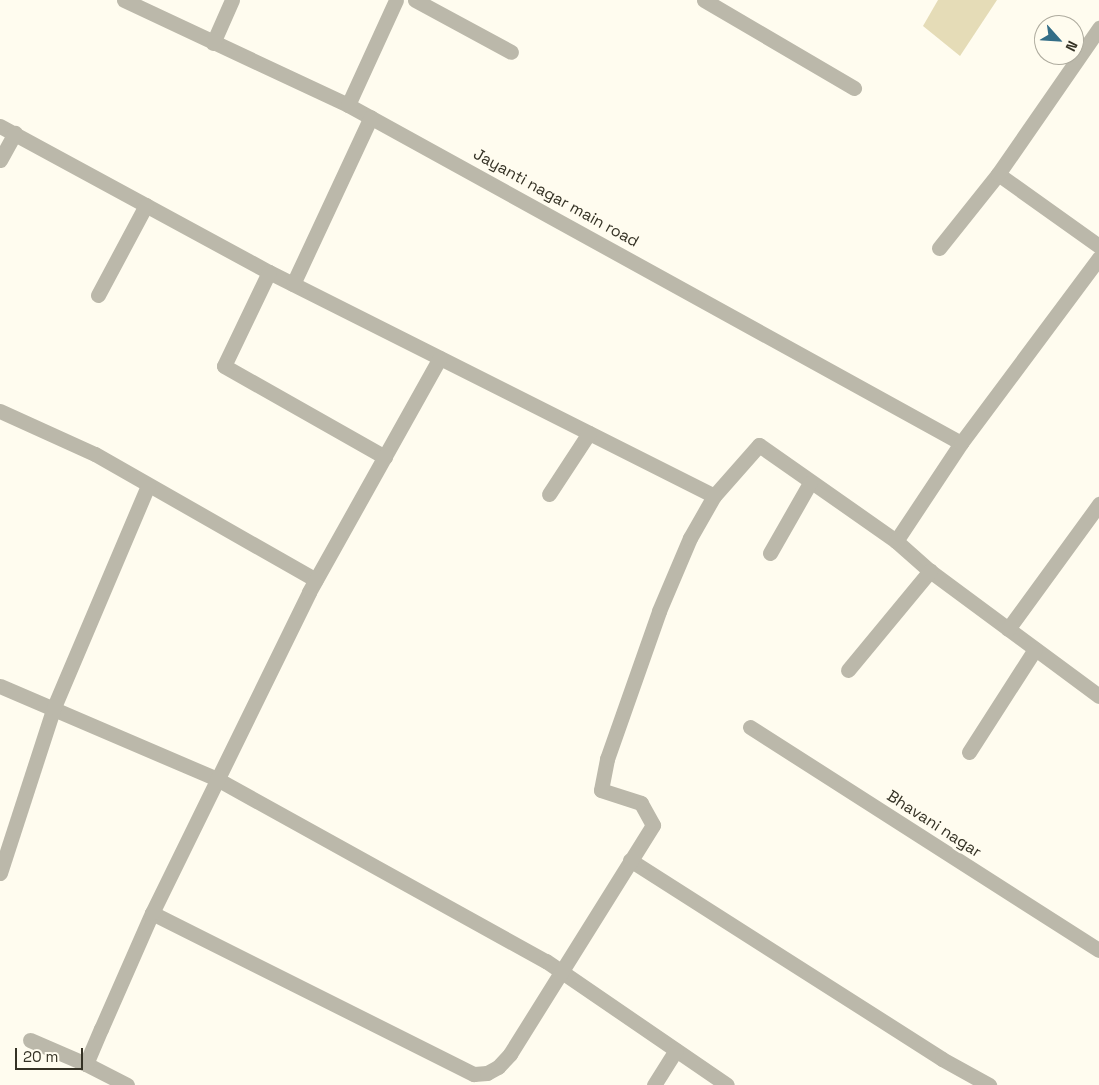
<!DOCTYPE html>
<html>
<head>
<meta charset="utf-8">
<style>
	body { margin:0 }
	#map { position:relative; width:1099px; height:1085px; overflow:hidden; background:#fffcef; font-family:"Space Grotesk",sans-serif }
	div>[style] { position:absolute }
	.green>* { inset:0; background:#e5dcb7 }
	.minor>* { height:15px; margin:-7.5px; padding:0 7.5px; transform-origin:7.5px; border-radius:7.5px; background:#bbb8aa }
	span { translate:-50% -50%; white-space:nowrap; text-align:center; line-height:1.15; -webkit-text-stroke:5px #fffcef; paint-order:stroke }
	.street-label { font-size:16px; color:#353225 }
	.north { position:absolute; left:1034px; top:15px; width:50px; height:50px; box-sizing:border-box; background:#fffcef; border:1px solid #aeab9e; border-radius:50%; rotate:116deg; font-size:14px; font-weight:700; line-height:20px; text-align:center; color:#353225 }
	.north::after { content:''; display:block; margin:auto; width:18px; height:22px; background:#346e87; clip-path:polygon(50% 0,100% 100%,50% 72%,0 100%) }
	.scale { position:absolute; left:15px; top:1048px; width:68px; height:22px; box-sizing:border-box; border:2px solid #353225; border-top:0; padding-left:6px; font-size:15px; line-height:18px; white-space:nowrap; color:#353225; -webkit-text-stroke:4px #fffcef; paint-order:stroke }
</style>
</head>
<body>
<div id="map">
	<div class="green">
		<div style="clip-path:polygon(938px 0,997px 0,960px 56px,923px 26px)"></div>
	</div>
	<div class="minor">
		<div style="left:124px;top:0;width:247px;rotate:25.1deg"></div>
		<div style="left:348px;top:105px;width:700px;rotate:28.87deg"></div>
		<div style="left:415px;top:0;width:109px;rotate:28.4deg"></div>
		<div style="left:704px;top:0;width:174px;rotate:30.4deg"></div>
		<div style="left:213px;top:43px;width:47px;rotate:-66.2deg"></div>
		<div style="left:348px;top:105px;width:115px;rotate:-65.4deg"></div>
		<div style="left:0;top:126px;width:306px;rotate:28.5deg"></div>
		<div style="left:269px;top:272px;width:498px;rotate:26.7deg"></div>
		<div style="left:714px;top:496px;width:68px;rotate:-48.6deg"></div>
		<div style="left:759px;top:445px;width:167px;rotate:35deg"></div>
		<div style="left:896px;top:541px;width:45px;rotate:41.4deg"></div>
		<div style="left:930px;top:571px;width:210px;rotate:36.5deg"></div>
		<div style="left:0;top:160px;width:31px;rotate:-61deg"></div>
		<div style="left:998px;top:174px;width:124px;rotate:35.5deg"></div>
		<div style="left:939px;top:248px;width:95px;rotate:-51.4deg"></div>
		<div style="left:998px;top:174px;width:178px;rotate:-55.3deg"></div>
		<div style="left:269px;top:272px;width:104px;rotate:115.6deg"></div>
		<div style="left:224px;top:366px;width:185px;rotate:29.5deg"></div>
		<div style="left:293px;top:284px;width:184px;rotate:-65deg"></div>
		<div style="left:98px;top:295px;width:102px;rotate:-61.9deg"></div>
		<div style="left:0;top:411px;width:104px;rotate:24.4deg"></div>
		<div style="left:95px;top:454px;width:254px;rotate:29.7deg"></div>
		<div style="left:549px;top:494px;width:73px;rotate:-56.7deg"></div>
		<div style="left:896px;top:541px;width:118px;rotate:-56.4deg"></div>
		<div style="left:961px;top:443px;width:231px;rotate:-53.3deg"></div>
		<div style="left:770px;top:553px;width:81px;rotate:-60.3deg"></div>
		<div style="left:1008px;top:629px;width:155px;rotate:-53.9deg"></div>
		<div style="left:848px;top:670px;width:129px;rotate:-50.4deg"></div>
		<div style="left:0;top:686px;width:236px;rotate:23.2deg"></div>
		<div style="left:217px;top:779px;width:376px;rotate:29deg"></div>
		<div style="left:546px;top:961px;width:219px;rotate:34.4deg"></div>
		<div style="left:750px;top:727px;width:414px;rotate:32.6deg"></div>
		<div style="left:969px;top:752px;width:122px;rotate:-57.3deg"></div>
		<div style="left:630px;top:860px;width:370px;rotate:32.5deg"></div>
		<div style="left:942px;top:1059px;width:54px;rotate:29deg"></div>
		<div style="left:0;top:873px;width:175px;rotate:-72deg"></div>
		<div style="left:54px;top:707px;width:240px;rotate:-67deg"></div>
		<div style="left:152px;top:913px;width:360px;rotate:26.6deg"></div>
		<div style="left:474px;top:1074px;width:13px;rotate:-4deg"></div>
		<div style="left:487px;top:1073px;width:13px;rotate:-29deg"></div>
		<div style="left:498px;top:1067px;width:18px;rotate:-47deg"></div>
		<div style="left:510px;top:1054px;width:270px;rotate:-58deg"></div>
		<div style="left:653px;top:825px;width:25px;rotate:-119deg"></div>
		<div style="left:641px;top:803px;width:42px;rotate:-162deg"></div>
		<div style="left:601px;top:790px;width:32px;rotate:-79deg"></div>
		<div style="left:607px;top:759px;width:157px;rotate:-70.6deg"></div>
		<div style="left:659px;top:611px;width:79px;rotate:-67deg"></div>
		<div style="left:690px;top:538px;width:48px;rotate:-60.3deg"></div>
		<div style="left:30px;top:1040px;width:61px;rotate:23.2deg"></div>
		<div style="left:127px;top:1085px;width:46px;rotate:-152.9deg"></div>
		<div style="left:86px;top:1064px;width:38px;rotate:-67deg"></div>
		<div style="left:101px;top:1029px;width:127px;rotate:-66.3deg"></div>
		<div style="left:152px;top:913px;width:357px;rotate:-63.9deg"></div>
		<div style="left:309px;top:592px;width:268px;rotate:-60.8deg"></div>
		<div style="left:654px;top:1085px;width:41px;rotate:-57.8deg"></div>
	</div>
	<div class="street-label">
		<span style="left:556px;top:198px;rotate:29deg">Jayanti nagar main road</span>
		<span style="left:934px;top:824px;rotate:33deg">Bhavani nagar</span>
	</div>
	<div class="north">N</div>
	<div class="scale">20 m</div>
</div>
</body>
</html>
